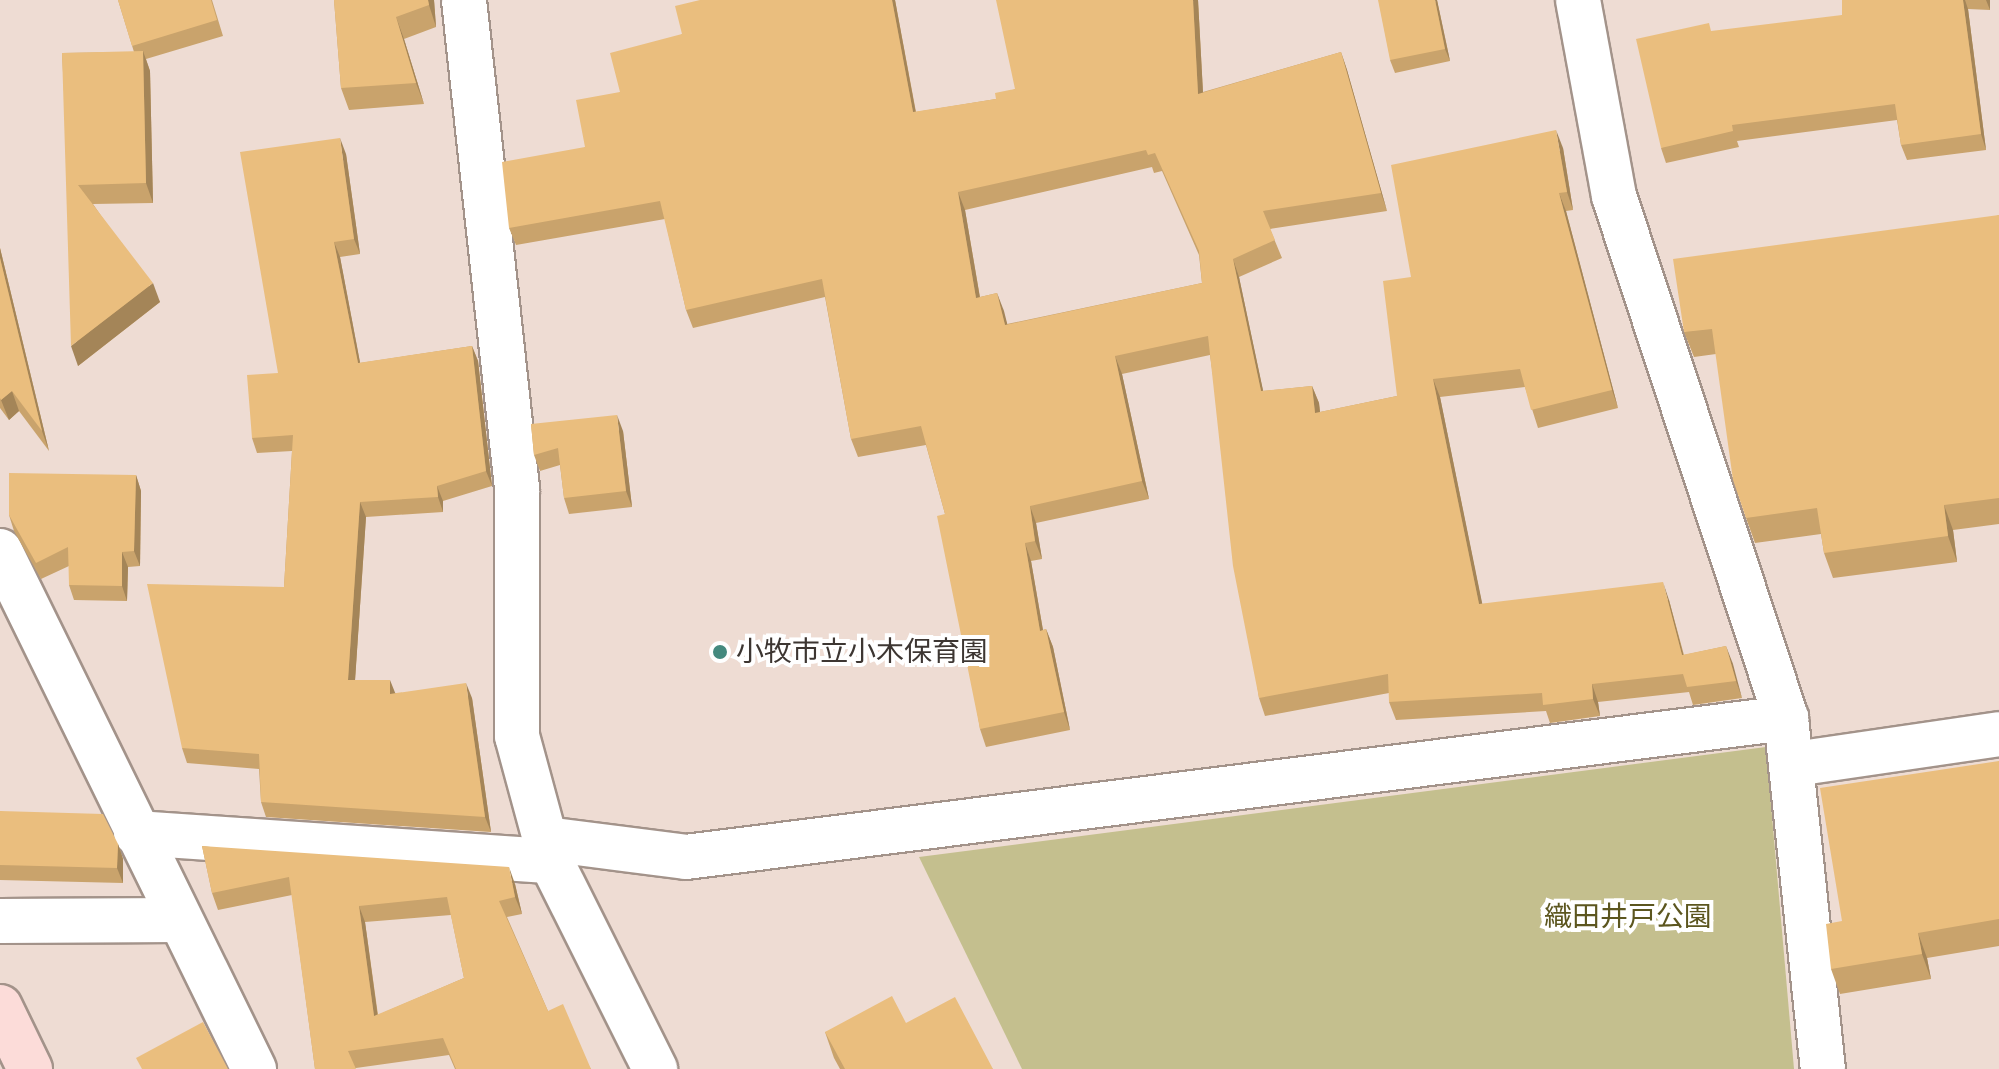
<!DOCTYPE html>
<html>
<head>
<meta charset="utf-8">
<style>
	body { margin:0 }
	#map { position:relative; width:1999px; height:1069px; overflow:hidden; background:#eedcd3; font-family:Karla,"Noto Sans JP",sans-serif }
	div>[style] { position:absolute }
	.green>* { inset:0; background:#c4bf8e }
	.roads { filter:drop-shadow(2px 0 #a3938a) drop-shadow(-2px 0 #a3938a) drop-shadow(0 2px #a3938a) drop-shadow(0 -2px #a3938a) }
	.minor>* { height:44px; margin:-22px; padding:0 22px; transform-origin:22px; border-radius:22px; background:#fff }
	.primary>* { height:44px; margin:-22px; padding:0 22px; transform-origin:22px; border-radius:22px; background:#fcdcd9 }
	.wall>* { inset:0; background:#c9a36c }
	.shaded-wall>* { inset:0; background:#a48558 }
	.building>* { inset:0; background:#eabe7e }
	.dots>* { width:22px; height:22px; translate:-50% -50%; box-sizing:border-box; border:4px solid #fff; border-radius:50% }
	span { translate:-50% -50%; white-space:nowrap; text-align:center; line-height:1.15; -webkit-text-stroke:8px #fff; paint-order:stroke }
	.poi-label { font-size:28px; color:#3d3632 }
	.left { translate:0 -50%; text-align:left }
	.park-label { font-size:28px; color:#5c561f }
</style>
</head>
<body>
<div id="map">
	<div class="green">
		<div style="clip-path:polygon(1766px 747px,1794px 1069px,1022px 1069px,919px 857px)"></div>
	</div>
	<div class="roads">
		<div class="minor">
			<div style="left:464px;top:0;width:492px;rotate:83.8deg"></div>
			<div style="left:517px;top:489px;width:247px;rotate:90deg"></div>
			<div style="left:517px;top:736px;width:130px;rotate:74.8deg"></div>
			<div style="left:551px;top:861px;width:233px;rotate:63.4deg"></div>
			<div style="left:1578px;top:0;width:199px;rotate:79.6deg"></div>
			<div style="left:1614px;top:196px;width:550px;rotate:71.76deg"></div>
			<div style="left:1786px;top:718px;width:353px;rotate:84deg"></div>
			<div style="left:0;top:551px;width:577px;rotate:63.88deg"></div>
			<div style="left:1794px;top:764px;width:207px;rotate:-8.3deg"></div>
			<div style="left:136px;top:833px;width:416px;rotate:3.9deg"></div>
			<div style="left:546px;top:839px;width:141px;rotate:7.3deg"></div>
			<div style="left:686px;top:857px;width:1109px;rotate:-7.2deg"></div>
			<div style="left:0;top:921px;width:179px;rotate:-0.3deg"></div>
		</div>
		<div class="primary">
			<div style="left:0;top:1007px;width:69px;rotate:64.2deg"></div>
		</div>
	</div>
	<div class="wall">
		<div style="clip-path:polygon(118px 0,212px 0,223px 36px,146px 59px,150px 71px,153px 203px,93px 204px,160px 302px,78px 366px,62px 53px,134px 52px)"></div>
		<div style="clip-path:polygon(334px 0,434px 0,436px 27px,404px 39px,424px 104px,349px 110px,341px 88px)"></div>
		<div style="clip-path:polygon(evenodd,895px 0,916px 112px,996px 99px,1015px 89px,1198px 0,1203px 92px,1341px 52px,1347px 70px,1387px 211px,1270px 229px,1282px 258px,1239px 277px,1263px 391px,1312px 386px,1319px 403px,1320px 412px,1397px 396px,1411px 277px,1563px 148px,1573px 210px,1566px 211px,1618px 408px,1538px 428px,1525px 387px,1440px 397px,1482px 604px,1669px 600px,1684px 655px,1726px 646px,1742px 698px,1693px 705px,1689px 692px,1598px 702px,1600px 716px,1550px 723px,1546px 711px,1396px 720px,1389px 702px,1389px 693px,1265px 716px,1259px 698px,1210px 355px,1122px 374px,1149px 499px,1036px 523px,1042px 559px,1031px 561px,1043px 630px,1046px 629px,1053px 647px,1070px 730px,986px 747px,980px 729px,945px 514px,926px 445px,858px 457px,851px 439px,825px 297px,693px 328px,686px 310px,665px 219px,516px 245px,509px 228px,585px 147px,620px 92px,682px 34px,895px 0,1152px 167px,1154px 173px,1162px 171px,1199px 255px,1202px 283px,1007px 324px,997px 293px,980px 297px,965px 210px,1152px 167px)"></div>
		<div style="clip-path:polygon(1437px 0,1450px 61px,1395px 73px,1390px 60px)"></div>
		<div style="clip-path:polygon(1842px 0,1990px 0,1990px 10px,1968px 9px,1986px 150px,1907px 160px,1901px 145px,1897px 120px,1737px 141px,1739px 147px,1666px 163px,1661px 148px,1842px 15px)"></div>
		<div style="clip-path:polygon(346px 154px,360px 254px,340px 257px,360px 363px,472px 346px,478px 361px,492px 486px,443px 501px,443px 512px,366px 517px,355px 680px,395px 693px,472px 698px,491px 832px,266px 817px,261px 802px,259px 769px,187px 763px,182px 748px,284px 587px,292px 451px,257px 453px,252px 438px,278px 373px)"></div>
		<div style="clip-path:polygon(1999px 215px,1999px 524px,1953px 530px,1957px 562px,1833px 578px,1824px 553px,1821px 534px,1755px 543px,1746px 518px,1716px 354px,1694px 357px,1684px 332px)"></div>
		<div style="clip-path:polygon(0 248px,49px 451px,19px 411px,9px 420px,0 408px)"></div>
		<div style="clip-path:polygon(531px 424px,623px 431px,632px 507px,569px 514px,564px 498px,560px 465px,540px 471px,534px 455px)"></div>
		<div style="clip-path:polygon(136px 475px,141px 491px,140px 566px,128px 567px,127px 601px,74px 600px,69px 585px,69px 566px,41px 579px,14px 531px,9px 515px)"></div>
		<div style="clip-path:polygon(1999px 761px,1999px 946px,1927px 958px,1931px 979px,1840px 994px,1831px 969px,1842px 921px)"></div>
		<div style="clip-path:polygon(0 811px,118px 844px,123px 859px,123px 883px,0 880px)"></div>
		<div style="clip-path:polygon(evenodd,202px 846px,515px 884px,522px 914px,507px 917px,548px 1011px,591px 1069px,455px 1069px,449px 1055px,356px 1068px,315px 1069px,292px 895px,218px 910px,212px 893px,202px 846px,451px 915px,464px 978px,378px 1015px,365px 922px,451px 915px)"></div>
		<div style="clip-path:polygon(906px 1023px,993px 1069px,840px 1069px,834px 1058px,825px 1032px)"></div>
	</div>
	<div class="shaded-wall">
		<div style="clip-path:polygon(428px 0,434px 0,436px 27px,429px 5px)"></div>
		<div style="clip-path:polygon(892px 0,895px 0,919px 130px,913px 112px)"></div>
		<div style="clip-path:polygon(1193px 0,1198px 0,1204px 112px,1198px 94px)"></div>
		<div style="clip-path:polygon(1435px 0,1437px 0,1450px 61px,1445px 49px)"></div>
		<div style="clip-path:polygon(1963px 0,1965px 0,1968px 9px,1986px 150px,1981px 134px)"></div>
		<div style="clip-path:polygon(1986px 0,1990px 0,1990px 10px)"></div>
		<div style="clip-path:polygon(396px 17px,404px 39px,424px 104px,416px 83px)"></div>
		<div style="clip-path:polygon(143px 51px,150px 71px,153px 203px,146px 183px)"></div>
		<div style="clip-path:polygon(1341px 52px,1347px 70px,1387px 211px,1381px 193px)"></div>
		<div style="clip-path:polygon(1556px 130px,1563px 148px,1573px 210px,1567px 192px)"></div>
		<div style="clip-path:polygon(340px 138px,346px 154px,360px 254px,354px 239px)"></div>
		<div style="clip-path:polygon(958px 192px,965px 210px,983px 316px,976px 298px)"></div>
		<div style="clip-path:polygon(1559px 193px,1566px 211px,1618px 408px,1612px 390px)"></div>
		<div style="clip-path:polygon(334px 242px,340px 257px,363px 378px,358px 363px)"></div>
		<div style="clip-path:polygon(0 248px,49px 451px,42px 431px,0 258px)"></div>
		<div style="clip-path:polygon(1233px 259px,1239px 277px,1267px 409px,1261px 391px)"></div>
		<div style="clip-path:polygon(153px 283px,160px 302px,78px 366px,71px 346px)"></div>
		<div style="clip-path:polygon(997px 293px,1004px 311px,1012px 343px,1005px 325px)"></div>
		<div style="clip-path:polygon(472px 346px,478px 361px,492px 486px,486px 471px)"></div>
		<div style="clip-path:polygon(1115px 356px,1122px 374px,1149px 499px,1142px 481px)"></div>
		<div style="clip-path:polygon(1433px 379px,1440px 397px,1486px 622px,1479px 604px)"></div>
		<div style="clip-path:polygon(1312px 386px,1319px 403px,1322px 431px,1315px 413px)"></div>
		<div style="clip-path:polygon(12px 391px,19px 411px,9px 420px,1px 400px)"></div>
		<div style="clip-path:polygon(617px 415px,623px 431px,632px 507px,626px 491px)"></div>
		<div style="clip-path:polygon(136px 475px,141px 491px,140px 566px,134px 551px)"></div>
		<div style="clip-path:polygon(437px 486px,443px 501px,443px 512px,438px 497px)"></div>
		<div style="clip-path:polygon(360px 502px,366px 517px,354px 696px,348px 680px)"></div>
		<div style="clip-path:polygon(1944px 505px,1953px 530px,1957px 562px,1948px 536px)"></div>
		<div style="clip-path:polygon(1030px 506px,1036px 523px,1042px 559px,1035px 541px)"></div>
		<div style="clip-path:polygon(1025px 543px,1031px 561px,1046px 648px,1040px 631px)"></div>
		<div style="clip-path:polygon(122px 552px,128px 567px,127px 601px,122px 586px)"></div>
		<div style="clip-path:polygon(1663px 582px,1669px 600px,1688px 673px,1682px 655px)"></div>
		<div style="clip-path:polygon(1046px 629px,1053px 647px,1070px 730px,1064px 712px)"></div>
		<div style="clip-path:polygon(1726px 646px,1733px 664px,1742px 698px,1736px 681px)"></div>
		<div style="clip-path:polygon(390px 680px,396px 695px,390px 694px)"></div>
		<div style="clip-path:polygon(466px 683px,472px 698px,491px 832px,485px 817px)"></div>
		<div style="clip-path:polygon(1592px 684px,1598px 702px,1600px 716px,1593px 699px)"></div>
		<div style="clip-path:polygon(118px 844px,123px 859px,123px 883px,117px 868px)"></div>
		<div style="clip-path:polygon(509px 867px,515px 884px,522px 914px,515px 897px)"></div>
		<div style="clip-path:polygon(359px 906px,365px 922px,380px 1033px,374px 1016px)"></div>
		<div style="clip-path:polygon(1918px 933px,1927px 958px,1931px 979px,1922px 954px)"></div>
	</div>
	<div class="building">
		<div style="clip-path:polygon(118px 0,211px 0,217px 20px,132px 46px)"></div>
		<div style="clip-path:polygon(334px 0,428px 0,429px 5px,396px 17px,416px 83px,341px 88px)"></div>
		<div style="clip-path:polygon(evenodd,700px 0,892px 0,913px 112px,996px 99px,995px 93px,1015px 89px,996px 0,1193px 0,1198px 94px,1341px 52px,1381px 193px,1263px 211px,1275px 240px,1233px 259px,1261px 391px,1312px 386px,1315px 413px,1397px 396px,1383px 281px,1411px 277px,1391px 165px,1556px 130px,1567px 192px,1559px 193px,1612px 390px,1531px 410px,1520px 369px,1433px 379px,1479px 604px,1663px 582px,1682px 655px,1726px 646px,1736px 681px,1687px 687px,1683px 674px,1592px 684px,1593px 699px,1543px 705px,1542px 693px,1389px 702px,1388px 674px,1259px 698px,1233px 566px,1208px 336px,1115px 356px,1142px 481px,1030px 506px,1035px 541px,1025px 543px,1040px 631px,1046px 629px,1064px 712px,980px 729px,937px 516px,945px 514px,921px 426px,851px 439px,822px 279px,686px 310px,660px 201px,509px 228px,502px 162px,585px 147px,576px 100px,620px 92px,610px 53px,682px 34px,675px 6px,700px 0,1146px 150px,1148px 155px,1155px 153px,1199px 251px,1202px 283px,1005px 325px,997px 293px,976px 298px,958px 192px,1146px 150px)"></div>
		<div style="clip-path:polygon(1378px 0,1435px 0,1445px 49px,1390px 60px)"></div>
		<div style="clip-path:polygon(1842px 0,1963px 0,1981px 134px,1901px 145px,1895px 104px,1732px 125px,1733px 131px,1661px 148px,1636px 39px,1709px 23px,1711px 31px,1842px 15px)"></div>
		<div style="clip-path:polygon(143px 51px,146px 183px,78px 185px,153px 283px,71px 346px,62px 53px)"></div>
		<div style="clip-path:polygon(340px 138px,354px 239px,334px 242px,358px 363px,472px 346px,486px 471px,437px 486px,438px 497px,360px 502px,348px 680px,390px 680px,390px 694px,466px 683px,485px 817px,261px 802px,259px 754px,182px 748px,147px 584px,284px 587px,293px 435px,252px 438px,247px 375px,278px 373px,240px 152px)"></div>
		<div style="clip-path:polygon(1999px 215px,1999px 498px,1944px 505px,1948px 536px,1824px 553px,1817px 508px,1746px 518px,1733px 480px,1712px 329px,1684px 332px,1673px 259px)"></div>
		<div style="clip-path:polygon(0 258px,42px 431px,12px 391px,1px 400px,0 398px)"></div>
		<div style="clip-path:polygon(617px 415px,626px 491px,564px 498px,558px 448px,534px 455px,531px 424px)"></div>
		<div style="clip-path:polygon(9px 473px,136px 475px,134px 551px,122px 552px,122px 586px,69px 585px,68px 547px,36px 563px,9px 515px)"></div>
		<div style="clip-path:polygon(1999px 761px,1999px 919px,1918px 933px,1922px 954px,1831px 969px,1826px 924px,1842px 921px,1820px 788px)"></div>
		<div style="clip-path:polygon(0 811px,103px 814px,118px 844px,117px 868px,0 865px)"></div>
		<div style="clip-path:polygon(evenodd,202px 846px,509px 867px,515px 897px,499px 901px,548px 1011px,563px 1004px,591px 1069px,456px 1069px,443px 1038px,348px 1051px,356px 1069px,315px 1069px,289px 877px,212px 893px,202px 846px,447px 897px,464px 978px,374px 1016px,359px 906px,447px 897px)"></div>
		<div style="clip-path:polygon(892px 996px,906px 1023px,955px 997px,993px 1069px,845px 1069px,825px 1032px)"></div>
		<div style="clip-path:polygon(203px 1022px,228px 1069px,142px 1069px,136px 1058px)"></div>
	</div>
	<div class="dots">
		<div style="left:720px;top:652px;background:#44897e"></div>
	</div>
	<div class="poi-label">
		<span class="left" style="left:736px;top:652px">小牧市立小木保育園</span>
	</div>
	<div class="park-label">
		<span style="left:1628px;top:917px">織田井戸公園</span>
	</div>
</div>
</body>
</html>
